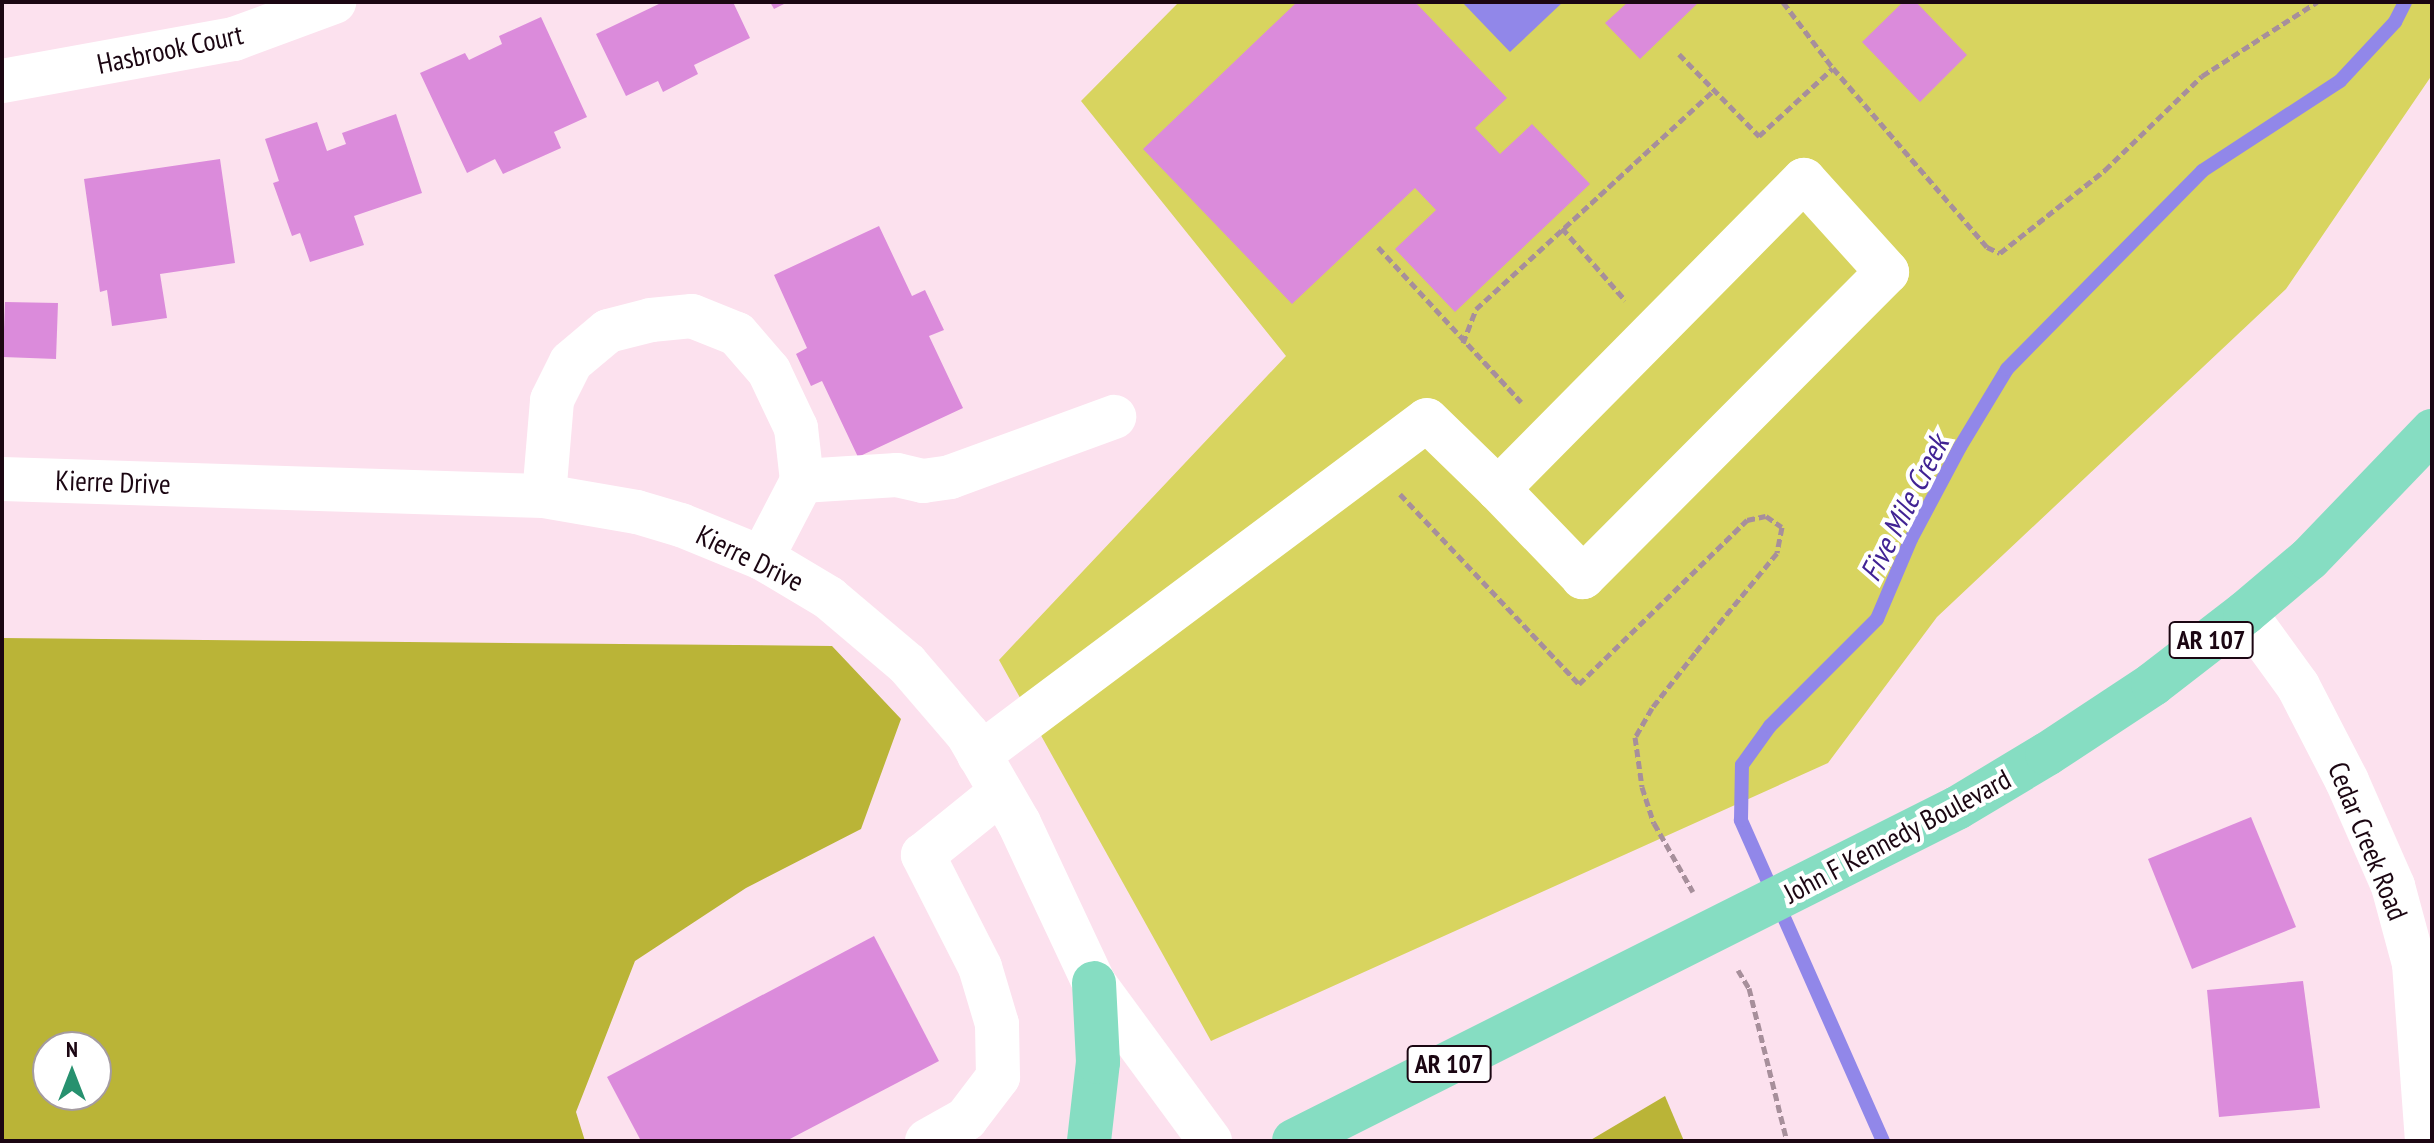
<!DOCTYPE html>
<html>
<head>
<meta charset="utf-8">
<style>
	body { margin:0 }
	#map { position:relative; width:2434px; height:1143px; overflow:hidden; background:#fce1ee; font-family:"PT Sans Narrow",sans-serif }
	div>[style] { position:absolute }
	.green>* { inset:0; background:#d8d45f }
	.forest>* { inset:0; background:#bab437 }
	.water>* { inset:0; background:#9187e9 }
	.stream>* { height:14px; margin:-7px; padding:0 7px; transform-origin:7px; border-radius:7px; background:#9187e9 }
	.building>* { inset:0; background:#db8bdb }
	.path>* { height:5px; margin-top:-2.5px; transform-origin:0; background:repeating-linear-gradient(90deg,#a78f9b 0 8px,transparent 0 12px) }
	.minor>* { height:44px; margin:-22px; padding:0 22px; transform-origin:22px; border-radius:22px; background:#fff }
	.major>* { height:44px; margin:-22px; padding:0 22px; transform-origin:22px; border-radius:22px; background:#86ddc2 }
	span { translate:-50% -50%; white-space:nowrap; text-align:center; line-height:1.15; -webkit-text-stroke:8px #fff; paint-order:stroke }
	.shield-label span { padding:2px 6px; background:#fff; border:2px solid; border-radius:6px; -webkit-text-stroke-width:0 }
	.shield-label { font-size:26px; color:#1b0612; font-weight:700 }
	.street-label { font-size:28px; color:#1b0612 }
	.water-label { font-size:30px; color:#412394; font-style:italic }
	.frame { position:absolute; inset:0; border:4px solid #1b0612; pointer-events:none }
	.north { position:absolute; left:32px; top:1031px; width:80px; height:80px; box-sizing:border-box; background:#fff; border:2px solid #a49ba0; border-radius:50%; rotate:0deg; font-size:22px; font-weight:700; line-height:32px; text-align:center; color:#1b0612 }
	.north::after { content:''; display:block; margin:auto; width:28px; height:36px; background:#27916f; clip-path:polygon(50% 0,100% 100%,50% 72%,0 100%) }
</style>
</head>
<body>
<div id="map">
	<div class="green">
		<div style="clip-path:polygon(1179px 2px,2432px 2px,2432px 75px,2286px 289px,1937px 617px,1828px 763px,1211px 1041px,999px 660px,1286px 356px,1081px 101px)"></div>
	</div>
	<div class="forest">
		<div style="clip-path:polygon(evenodd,2px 638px,832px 646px,901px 719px,861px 829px,746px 888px,635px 961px,576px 1112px,585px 1141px,2px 1141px,2px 638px,48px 1047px,96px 1047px,96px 1095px,48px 1095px,48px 1047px)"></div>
		<div style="clip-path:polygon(1665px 1096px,1684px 1141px,1589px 1141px)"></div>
	</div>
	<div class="water">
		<div style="clip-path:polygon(1462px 2px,1563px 2px,1510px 52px)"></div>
	</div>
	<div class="stream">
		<div style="left:1883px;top:1141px;width:351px;rotate:-113.9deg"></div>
		<div style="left:1741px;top:820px;width:55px;rotate:-89deg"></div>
		<div style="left:1742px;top:765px;width:48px;rotate:-54.3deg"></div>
		<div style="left:1770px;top:726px;width:151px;rotate:-45deg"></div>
		<div style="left:1877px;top:619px;width:87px;rotate:-67deg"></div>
		<div style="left:1911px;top:539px;width:104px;rotate:-62deg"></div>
		<div style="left:1960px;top:447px;width:91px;rotate:-58.9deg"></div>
		<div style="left:2007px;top:369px;width:278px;rotate:-45.4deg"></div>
		<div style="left:2202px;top:171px;width:165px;rotate:-33.1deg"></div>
		<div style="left:2340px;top:81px;width:81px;rotate:-47deg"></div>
		<div style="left:2395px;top:22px;width:22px;rotate:-63deg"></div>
	</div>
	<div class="building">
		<div style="clip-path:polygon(663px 2px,733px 2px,750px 38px,694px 65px,698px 74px,663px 92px,658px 81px,626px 96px,596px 34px)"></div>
		<div style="clip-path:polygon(770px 2px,788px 2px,774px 9px)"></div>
		<div style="clip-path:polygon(1297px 2px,1415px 2px,1507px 98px,1475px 128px,1500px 154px,1532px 124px,1590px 184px,1455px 312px,1395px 249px,1436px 210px,1415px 188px,1292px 304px,1143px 149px)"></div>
		<div style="clip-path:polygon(1628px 2px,1699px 2px,1640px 59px,1605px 23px)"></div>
		<div style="clip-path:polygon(1903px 2px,1916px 2px,1967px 55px,1920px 102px,1862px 42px)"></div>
		<div style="clip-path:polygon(541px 17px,587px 117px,554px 132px,561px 148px,503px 174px,495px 159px,467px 173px,420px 73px,465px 53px,469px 60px,502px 44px,499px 36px)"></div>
		<div style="clip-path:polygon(396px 114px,422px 193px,354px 216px,364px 245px,310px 262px,300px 233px,292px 236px,273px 183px,279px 181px,265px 139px,317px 122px,327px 151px,346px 144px,342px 133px)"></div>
		<div style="clip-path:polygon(220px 159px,235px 263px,160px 274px,167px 318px,112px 326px,107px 290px,100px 292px,84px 179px)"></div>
		<div style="clip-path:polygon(879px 226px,912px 296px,925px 290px,944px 330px,929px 336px,963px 408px,858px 457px,822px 381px,811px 386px,796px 354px,807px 348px,774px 275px)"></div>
		<div style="clip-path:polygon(5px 302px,58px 303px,56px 359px,3px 357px)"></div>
		<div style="clip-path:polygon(2251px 817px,2296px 927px,2192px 969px,2148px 859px)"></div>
		<div style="clip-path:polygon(874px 936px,939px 1061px,786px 1141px,641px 1141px,607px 1077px)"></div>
		<div style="clip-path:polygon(2303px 981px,2320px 1108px,2219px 1117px,2207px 990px)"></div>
	</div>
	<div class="path">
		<div style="left:1783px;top:2px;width:83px;rotate:52.9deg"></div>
		<div style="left:1833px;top:68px;width:236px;rotate:49.3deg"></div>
		<div style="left:1987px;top:247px;width:14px;rotate:25deg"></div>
		<div style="left:2000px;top:253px;width:134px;rotate:-38.3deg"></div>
		<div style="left:2105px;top:170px;width:135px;rotate:-44.1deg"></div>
		<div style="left:2202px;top:76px;width:137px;rotate:-32.8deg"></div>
		<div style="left:1679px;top:54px;width:115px;rotate:45.7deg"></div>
		<div style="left:1759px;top:136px;width:100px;rotate:-42.6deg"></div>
		<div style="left:1562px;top:228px;width:96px;rotate:48.8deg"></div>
		<div style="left:1378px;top:247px;width:211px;rotate:47.3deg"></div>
		<div style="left:1463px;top:343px;width:36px;rotate:-69deg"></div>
		<div style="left:1476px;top:309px;width:325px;rotate:-42.6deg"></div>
		<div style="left:1400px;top:494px;width:261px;rotate:46.7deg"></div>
		<div style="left:1579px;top:684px;width:235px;rotate:-44.3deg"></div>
		<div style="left:1747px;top:520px;width:19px;rotate:-12deg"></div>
		<div style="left:1766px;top:516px;width:19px;rotate:35deg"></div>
		<div style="left:1782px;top:527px;width:26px;rotate:101deg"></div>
		<div style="left:1777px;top:553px;width:129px;rotate:129.4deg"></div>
		<div style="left:1695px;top:653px;width:70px;rotate:128deg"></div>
		<div style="left:1652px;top:708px;width:34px;rotate:120deg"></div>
		<div style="left:1635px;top:737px;width:50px;rotate:82deg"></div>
		<div style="left:1642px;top:787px;width:38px;rotate:72deg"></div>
		<div style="left:1654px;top:823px;width:79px;rotate:60.5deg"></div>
		<div style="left:1738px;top:970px;width:21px;rotate:59deg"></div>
		<div style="left:1749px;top:988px;width:158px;rotate:76.1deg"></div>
	</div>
	<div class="minor">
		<div style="left:2px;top:81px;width:236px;rotate:-10.3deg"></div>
		<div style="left:234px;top:39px;width:107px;rotate:-20.3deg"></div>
		<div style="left:2px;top:479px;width:542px;rotate:1.8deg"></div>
		<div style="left:544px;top:496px;width:94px;rotate:9.8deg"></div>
		<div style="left:637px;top:512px;width:46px;rotate:16.5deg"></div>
		<div style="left:681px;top:525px;width:87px;rotate:22.2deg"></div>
		<div style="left:762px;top:558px;width:78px;rotate:30.8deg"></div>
		<div style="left:829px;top:598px;width:102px;rotate:40.2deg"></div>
		<div style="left:907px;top:664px;width:94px;rotate:49.3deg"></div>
		<div style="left:968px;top:735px;width:102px;rotate:59.9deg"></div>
		<div style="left:1019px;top:823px;width:177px;rotate:64.9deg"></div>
		<div style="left:1094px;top:983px;width:196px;rotate:53.7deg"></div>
		<div style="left:802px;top:481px;width:95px;rotate:-3.6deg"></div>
		<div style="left:897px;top:475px;width:27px;rotate:13deg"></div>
		<div style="left:923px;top:481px;width:27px;rotate:-8deg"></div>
		<div style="left:950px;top:477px;width:175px;rotate:-20.1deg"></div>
		<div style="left:544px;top:496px;width:96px;rotate:-85.2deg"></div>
		<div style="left:552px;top:400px;width:42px;rotate:-63.4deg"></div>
		<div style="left:571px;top:362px;width:48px;rotate:-40deg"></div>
		<div style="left:608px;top:331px;width:44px;rotate:-14.3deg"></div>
		<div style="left:651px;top:320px;width:41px;rotate:-5.6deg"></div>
		<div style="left:692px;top:316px;width:48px;rotate:21.8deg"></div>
		<div style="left:737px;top:334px;width:49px;rotate:49.1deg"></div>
		<div style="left:769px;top:371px;width:63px;rotate:64.7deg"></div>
		<div style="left:796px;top:428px;width:53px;rotate:83.5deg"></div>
		<div style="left:802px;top:481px;width:87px;rotate:117.5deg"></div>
		<div style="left:2245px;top:613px;width:90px;rotate:54deg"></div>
		<div style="left:2298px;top:686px;width:107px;rotate:62.7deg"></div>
		<div style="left:2347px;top:781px;width:115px;rotate:66.3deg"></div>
		<div style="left:2393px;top:886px;width:81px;rotate:74.9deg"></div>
		<div style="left:2414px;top:964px;width:177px;rotate:85.8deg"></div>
		<div style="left:979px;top:755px;width:559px;rotate:-36.79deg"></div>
		<div style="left:1427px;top:420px;width:99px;rotate:44.2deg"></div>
		<div style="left:1498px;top:489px;width:435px;rotate:-45.3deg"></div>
		<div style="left:1804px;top:180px;width:124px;rotate:47.9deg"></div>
		<div style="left:1887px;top:272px;width:431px;rotate:134.9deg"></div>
		<div style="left:1583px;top:577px;width:122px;rotate:-134deg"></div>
		<div style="left:927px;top:1141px;width:45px;rotate:-29.4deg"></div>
		<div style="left:966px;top:1119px;width:53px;rotate:-52.7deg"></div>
		<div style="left:998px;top:1077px;width:53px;rotate:-91.1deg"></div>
		<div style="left:997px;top:1024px;width:59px;rotate:-106.6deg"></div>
		<div style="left:980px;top:967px;width:126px;rotate:-117deg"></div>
		<div style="left:923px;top:855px;width:100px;rotate:-38.9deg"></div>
	</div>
	<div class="major">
		<div style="left:1089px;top:1141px;width:80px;rotate:-83.5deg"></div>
		<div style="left:1098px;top:1062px;width:79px;rotate:-92.9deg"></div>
		<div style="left:1294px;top:1141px;width:742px;rotate:-26.67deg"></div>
		<div style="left:1957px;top:808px;width:105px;rotate:-31deg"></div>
		<div style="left:2047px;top:754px;width:127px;rotate:-33.4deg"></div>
		<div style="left:2153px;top:684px;width:116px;rotate:-37.7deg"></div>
		<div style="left:2245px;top:613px;width:84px;rotate:-40.2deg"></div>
		<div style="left:2309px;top:559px;width:178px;rotate:-46.1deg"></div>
	</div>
	<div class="shield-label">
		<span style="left:2211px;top:640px">AR 107</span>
		<span style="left:1449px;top:1064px">AR 107</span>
	</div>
	<div class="street-label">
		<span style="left:170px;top:49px;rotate:-12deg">Hasbrook Court</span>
		<span style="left:113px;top:482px;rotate:2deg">Kierre Drive</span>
		<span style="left:750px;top:558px;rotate:26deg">Kierre Drive</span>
		<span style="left:1897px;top:836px;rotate:-28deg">John F Kennedy Boulevard</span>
		<span style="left:2368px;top:841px;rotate:68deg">Cedar Creek Road</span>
	</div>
	<div class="water-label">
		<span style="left:1904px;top:508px;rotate:-63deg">Five Mile Creek</span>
	</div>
	<div class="frame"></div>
	<div class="north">N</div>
</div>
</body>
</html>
